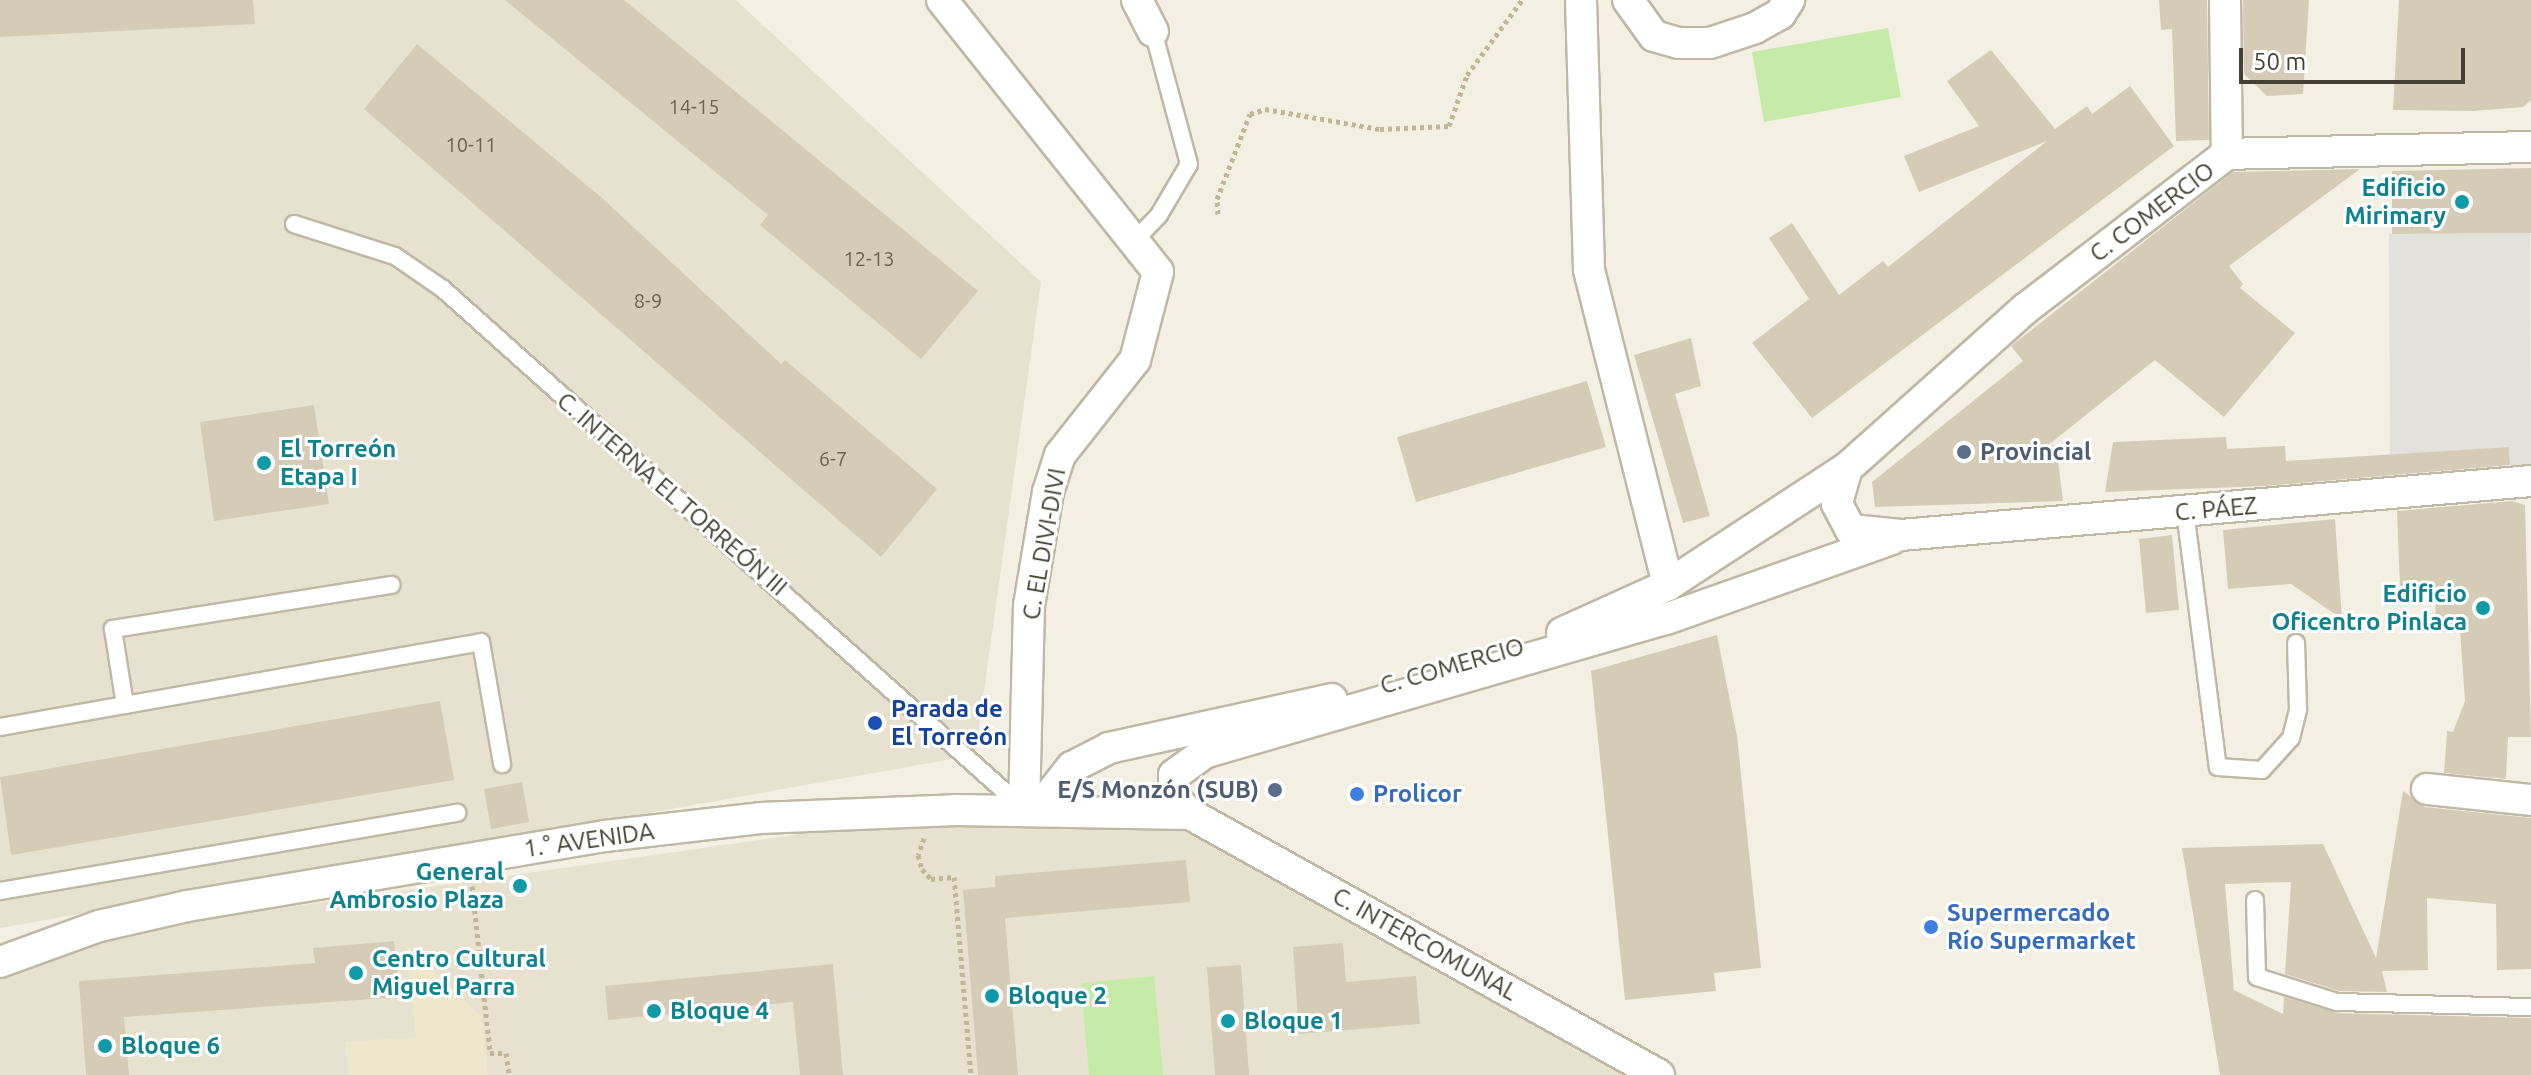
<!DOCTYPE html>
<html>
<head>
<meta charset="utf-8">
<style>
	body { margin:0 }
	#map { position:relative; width:2531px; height:1075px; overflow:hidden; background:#f3f0e3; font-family:Ubuntu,sans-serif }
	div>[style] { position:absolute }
	.residential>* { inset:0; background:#e7e2d0 }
	.education>* { inset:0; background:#ede7cb }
	.green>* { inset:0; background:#c6eaa8 }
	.parking>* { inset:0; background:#e3e1dc }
	.building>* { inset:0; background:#d5ccb7 }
	.path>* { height:5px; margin-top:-2.5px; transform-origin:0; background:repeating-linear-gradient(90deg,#c1b695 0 4px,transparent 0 8px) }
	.roads { filter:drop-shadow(2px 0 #bfb8a5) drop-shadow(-2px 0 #bfb8a5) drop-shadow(0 2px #bfb8a5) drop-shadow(0 -2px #bfb8a5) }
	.service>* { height:16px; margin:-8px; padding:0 8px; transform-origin:8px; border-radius:8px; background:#fff }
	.minor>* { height:30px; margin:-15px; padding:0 15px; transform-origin:15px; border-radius:15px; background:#fff }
	.dots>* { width:22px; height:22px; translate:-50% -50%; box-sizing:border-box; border:4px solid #fff; border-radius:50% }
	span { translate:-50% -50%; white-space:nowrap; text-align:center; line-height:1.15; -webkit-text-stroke:6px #fff; paint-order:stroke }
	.number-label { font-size:20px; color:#696354 }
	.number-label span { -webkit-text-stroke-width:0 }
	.culture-label { font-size:24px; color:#0d838f; font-weight:700 }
	.right { translate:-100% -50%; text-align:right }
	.left { translate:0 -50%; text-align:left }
	.street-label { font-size:24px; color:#454033 }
	.service-label { font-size:24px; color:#4e5e75; font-weight:700 }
	.transit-label { font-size:24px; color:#164399; font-weight:700 }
	.shop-label { font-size:24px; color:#366cbe; font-weight:700 }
	.scale { position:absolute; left:2239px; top:48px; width:226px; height:36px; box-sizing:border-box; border:4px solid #454033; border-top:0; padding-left:10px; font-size:24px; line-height:28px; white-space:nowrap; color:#454033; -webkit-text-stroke:6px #fff; paint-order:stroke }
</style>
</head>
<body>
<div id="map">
	<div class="residential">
		<div style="clip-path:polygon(0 0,736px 0,1041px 282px,975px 755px,0 928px)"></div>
		<div style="clip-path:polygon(1046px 819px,1171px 825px,1222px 843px,1634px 1075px,0 1075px,0 948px,808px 833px)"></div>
	</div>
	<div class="education">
		<div style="clip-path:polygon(406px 945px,482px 1017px,488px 1075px,348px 1075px,345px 1042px,416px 1037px)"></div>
	</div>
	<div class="green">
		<div style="clip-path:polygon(1888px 28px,1901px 97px,1764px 122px,1752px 52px)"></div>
		<div style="clip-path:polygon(1154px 976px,1163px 1075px,1089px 1075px,1081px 983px)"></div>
	</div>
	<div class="parking">
		<div style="clip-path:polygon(2530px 233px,2531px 475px,2511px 476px,2509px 447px,2390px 455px,2389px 234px)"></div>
	</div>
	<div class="building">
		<div style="clip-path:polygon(0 0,253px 0,255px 24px,0 37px)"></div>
		<div style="clip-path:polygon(505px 0,624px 0,978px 291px,921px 359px,760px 225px,768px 215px)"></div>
		<div style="clip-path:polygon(2159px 0,2207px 0,2209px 140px,2176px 141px,2172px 29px,2161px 30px)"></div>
		<div style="clip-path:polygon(2243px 0,2309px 0,2303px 94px,2267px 96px,2244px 74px)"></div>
		<div style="clip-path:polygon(2399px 0,2531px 0,2531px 100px,2523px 107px,2473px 111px,2393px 110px)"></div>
		<div style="clip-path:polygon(417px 44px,601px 197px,781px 364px,785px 360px,937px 489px,881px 557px,364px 109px)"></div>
		<div style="clip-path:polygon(1991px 50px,2055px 129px,2087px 106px,2092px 114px,2130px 86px,2174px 146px,1812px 418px,1752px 343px,1809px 299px,1769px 238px,1792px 223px,1839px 295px,1883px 261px,1888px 267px,2047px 141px,1919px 192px,1904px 156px,1979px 126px,1947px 81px)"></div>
		<div style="clip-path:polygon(2531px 168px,2531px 233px,2392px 234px,2392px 171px)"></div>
		<div style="clip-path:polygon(2360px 169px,2229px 266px,2243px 284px,2240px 288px,2295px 333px,2224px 417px,2155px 360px,2047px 446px,2056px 445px,2063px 501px,1875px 507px,1872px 482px,2023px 361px,2011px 346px,2233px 172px)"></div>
		<div style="clip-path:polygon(1691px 338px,1701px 386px,1675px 394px,1710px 516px,1683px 523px,1634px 355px)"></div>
		<div style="clip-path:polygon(1587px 381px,1606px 447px,1416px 502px,1397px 437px)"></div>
		<div style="clip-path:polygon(314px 405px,329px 504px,214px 521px,200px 422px)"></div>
		<div style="clip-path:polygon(2226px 437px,2227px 449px,2285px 446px,2286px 461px,2509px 447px,2510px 465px,2265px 486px,2105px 492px,2113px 442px)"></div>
		<div style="clip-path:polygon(2512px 501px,2525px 505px,2531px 737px,2508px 737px,2506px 779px,2444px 773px,2447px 731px,2453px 732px,2465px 701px,2460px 630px,2436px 631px,2435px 588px,2400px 589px,2397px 511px)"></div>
		<div style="clip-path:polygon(2335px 519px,2342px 619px,2291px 584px,2228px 589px,2223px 530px)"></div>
		<div style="clip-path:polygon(2172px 535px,2179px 610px,2146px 613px,2139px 539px)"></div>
		<div style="clip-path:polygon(1717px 635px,1737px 736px,1761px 968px,1714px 973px,1716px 991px,1625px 1000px,1591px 671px)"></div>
		<div style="clip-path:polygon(440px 701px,454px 780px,11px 855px,0 777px)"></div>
		<div style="clip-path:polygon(522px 782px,529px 822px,491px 829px,484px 789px)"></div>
		<div style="clip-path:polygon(2403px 791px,2425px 807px,2531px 818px,2531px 969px,2497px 970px,2496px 904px,2427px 898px,2428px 970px,2382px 971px,2387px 992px,2339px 991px,2285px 974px,2291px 882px,2225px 884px,2234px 990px,2283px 1014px,2284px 997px,2337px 1013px,2531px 1018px,2531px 1075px,2220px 1075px,2182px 848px,2323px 844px,2376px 958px)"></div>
		<div style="clip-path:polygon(1186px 860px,1190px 902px,1005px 918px,1018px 1075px,978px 1075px,963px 890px,995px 887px,995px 876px)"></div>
		<div style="clip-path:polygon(394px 941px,400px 997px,124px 1017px,129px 1075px,86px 1075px,79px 981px,315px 963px,313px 948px)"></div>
		<div style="clip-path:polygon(1343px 943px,1346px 982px,1416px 976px,1420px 1024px,1299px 1034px,1293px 947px)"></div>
		<div style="clip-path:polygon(833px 964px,843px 1075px,800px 1075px,793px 1002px,608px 1020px,605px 986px)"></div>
		<div style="clip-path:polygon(1241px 965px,1249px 1075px,1215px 1075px,1207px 967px)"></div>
	</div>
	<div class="path">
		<div style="left:1218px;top:214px;width:15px;rotate:-94deg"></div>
		<div style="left:1217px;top:199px;width:91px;rotate:-68.8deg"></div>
		<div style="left:1250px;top:114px;width:16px;rotate:-18deg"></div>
		<div style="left:1265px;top:109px;width:117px;rotate:9.9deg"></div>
		<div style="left:1380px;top:129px;width:69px;rotate:-2.5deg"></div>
		<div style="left:1449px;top:126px;width:54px;rotate:-70.6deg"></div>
		<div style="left:1467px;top:75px;width:93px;rotate:-53.7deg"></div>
		<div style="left:924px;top:838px;width:18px;rotate:109deg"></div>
		<div style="left:918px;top:855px;width:15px;rotate:74deg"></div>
		<div style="left:922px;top:869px;width:13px;rotate:48deg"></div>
		<div style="left:931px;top:879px;width:23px;rotate:-5deg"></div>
		<div style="left:954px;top:877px;width:199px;rotate:85.1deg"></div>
		<div style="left:472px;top:886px;width:168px;rotate:83.8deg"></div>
		<div style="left:490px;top:1053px;width:16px"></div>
		<div style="left:506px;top:1053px;width:22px;rotate:82deg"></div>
	</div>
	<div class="roads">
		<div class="service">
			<div style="left:294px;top:224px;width:106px;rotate:17.6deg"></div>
			<div style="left:395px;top:256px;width:58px;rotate:34.5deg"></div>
			<div style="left:443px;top:289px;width:778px;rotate:41.82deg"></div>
			<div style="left:1136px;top:239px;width:33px;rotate:-46deg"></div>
			<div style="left:1159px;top:215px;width:59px;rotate:-59.5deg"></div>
			<div style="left:1189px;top:164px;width:138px;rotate:-105.1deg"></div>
			<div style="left:2185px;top:511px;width:258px;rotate:82.7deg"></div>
			<div style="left:2218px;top:767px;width:44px;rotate:3.9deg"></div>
			<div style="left:2262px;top:770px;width:43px;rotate:-47.8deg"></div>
			<div style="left:2291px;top:738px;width:30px;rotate:-76deg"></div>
			<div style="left:2298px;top:709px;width:66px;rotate:-91.7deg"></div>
			<div style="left:125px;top:705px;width:77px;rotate:-99deg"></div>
			<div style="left:113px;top:629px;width:282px;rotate:-9deg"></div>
			<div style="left:0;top:727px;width:488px;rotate:-10deg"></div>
			<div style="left:481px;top:642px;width:124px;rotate:80.2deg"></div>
			<div style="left:0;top:891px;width:464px;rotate:-9.7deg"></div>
			<div style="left:2255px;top:900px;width:77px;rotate:88.5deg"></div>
			<div style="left:2257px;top:977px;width:84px;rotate:17.4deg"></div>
			<div style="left:2337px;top:1002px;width:194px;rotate:1.5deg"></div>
		</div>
		<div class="minor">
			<div style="left:942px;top:0;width:347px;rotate:51.5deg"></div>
			<div style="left:1158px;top:272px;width:91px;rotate:104.6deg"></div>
			<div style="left:1135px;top:360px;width:121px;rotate:128.3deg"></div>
			<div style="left:1060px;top:455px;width:39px;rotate:108deg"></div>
			<div style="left:1048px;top:492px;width:115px;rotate:99.5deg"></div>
			<div style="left:1029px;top:605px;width:204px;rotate:91.4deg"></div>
			<div style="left:1137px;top:0;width:35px;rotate:63deg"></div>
			<div style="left:1581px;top:0;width:270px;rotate:88.3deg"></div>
			<div style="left:1589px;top:270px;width:325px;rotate:75.9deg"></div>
			<div style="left:1628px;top:0;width:44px;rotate:54.2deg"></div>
			<div style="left:1654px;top:36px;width:25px;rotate:16deg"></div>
			<div style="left:1678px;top:43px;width:32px"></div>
			<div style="left:1710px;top:43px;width:47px;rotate:-18.4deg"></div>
			<div style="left:1755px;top:28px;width:29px;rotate:-29deg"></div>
			<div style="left:1780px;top:14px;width:17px;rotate:-57deg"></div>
			<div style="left:2225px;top:0;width:154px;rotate:89.3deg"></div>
			<div style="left:2531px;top:147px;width:304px;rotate:178.7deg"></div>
			<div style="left:2227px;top:154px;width:253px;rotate:142.5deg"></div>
			<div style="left:2026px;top:308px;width:240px;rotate:138.2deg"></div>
			<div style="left:1847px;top:468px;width:37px;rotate:106deg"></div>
			<div style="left:1837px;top:504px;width:30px;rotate:62deg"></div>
			<div style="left:1851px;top:530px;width:50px;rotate:5.7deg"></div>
			<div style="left:1901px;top:535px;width:632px;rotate:-4.9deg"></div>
			<div style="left:1562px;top:633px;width:116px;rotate:-24.4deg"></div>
			<div style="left:1668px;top:585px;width:214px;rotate:-33.2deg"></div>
			<div style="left:2427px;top:789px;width:105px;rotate:6deg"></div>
			<div style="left:1051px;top:810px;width:19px;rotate:-84deg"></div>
			<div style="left:1053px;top:791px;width:31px;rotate:-52deg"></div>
			<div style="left:1072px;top:767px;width:42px;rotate:-27.2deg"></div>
			<div style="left:1109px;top:748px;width:228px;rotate:-12.4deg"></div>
			<div style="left:0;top:962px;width:105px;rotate:-20deg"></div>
			<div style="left:99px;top:926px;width:90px;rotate:-12.8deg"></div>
			<div style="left:187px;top:906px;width:424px;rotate:-9.5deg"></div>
			<div style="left:605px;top:836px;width:156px;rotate:-6.6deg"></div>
			<div style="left:760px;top:818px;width:196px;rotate:-2.3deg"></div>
			<div style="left:956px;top:810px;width:234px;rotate:1deg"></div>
			<div style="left:1659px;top:1075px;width:537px;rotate:-150.9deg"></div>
			<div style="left:1190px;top:814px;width:23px;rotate:-135deg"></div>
			<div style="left:1174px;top:798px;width:23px;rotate:-90deg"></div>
			<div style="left:1174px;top:775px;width:37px;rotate:-36deg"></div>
			<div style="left:1204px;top:753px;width:481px;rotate:-16.2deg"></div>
			<div style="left:1666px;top:619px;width:240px;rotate:-19.5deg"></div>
		</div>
	</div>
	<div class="dots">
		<div style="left:2462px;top:202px;background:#0f9aa8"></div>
		<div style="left:1964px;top:452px;background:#5c6f8a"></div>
		<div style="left:264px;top:463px;background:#0f9aa8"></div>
		<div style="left:2483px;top:608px;background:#0f9aa8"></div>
		<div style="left:875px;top:723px;background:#1a4fb4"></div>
		<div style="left:1275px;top:790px;background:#5c6f8a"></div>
		<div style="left:1357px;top:794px;background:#3f7fe0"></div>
		<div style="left:520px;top:886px;background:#0f9aa8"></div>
		<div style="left:1931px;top:927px;background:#3f7fe0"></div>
		<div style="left:356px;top:973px;background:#0f9aa8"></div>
		<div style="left:992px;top:996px;background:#0f9aa8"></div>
		<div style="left:654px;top:1011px;background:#0f9aa8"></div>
		<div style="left:1228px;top:1021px;background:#0f9aa8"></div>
		<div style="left:105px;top:1046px;background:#0f9aa8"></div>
	</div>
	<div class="number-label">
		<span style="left:694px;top:106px">14-15</span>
		<span style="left:471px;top:144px">10-11</span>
		<span style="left:869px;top:258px">12-13</span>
		<span style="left:648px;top:300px">8-9</span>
		<span style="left:833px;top:458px">6-7</span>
	</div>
	<div class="culture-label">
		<span class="right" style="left:2446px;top:202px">Edificio<br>Mirimary</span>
		<span class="left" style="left:280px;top:463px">El Torreón<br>Etapa I</span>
		<span class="right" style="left:2467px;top:608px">Edificio<br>Oficentro Pinlaca</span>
		<span class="right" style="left:504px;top:886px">General<br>Ambrosio Plaza</span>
		<span class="left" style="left:372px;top:973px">Centro Cultural<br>Miguel Parra</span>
		<span class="left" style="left:1008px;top:996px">Bloque 2</span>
		<span class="left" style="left:670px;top:1011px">Bloque 4</span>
		<span class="left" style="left:1244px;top:1021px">Bloque 1</span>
		<span class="left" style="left:121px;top:1046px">Bloque 6</span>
	</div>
	<div class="street-label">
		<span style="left:2152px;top:212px;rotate:-37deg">C. COMERCIO</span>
		<span style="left:672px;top:494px;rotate:41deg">C. INTERNA EL TORREÓN III</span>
		<span style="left:2216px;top:509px;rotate:-5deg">C. PÁEZ</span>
		<span style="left:1044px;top:544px;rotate:-80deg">C. EL DIVI-DIVI</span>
		<span style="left:1452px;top:666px;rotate:-16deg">C. COMERCIO</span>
		<span style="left:589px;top:840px;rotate:-8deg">1.° AVENIDA</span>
		<span style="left:1425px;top:944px;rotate:29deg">C. INTERCOMUNAL</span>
	</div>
	<div class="service-label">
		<span class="left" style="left:1980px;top:452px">Provincial</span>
		<span class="right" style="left:1259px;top:790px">E/S Monzón (SUB)</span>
	</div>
	<div class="transit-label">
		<span class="left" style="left:891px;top:723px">Parada de<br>El Torreón</span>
	</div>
	<div class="shop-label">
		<span class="left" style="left:1373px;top:794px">Prolicor</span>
		<span class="left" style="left:1947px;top:927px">Supermercado<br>Río Supermarket</span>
	</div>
	<div class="scale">50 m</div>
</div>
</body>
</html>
